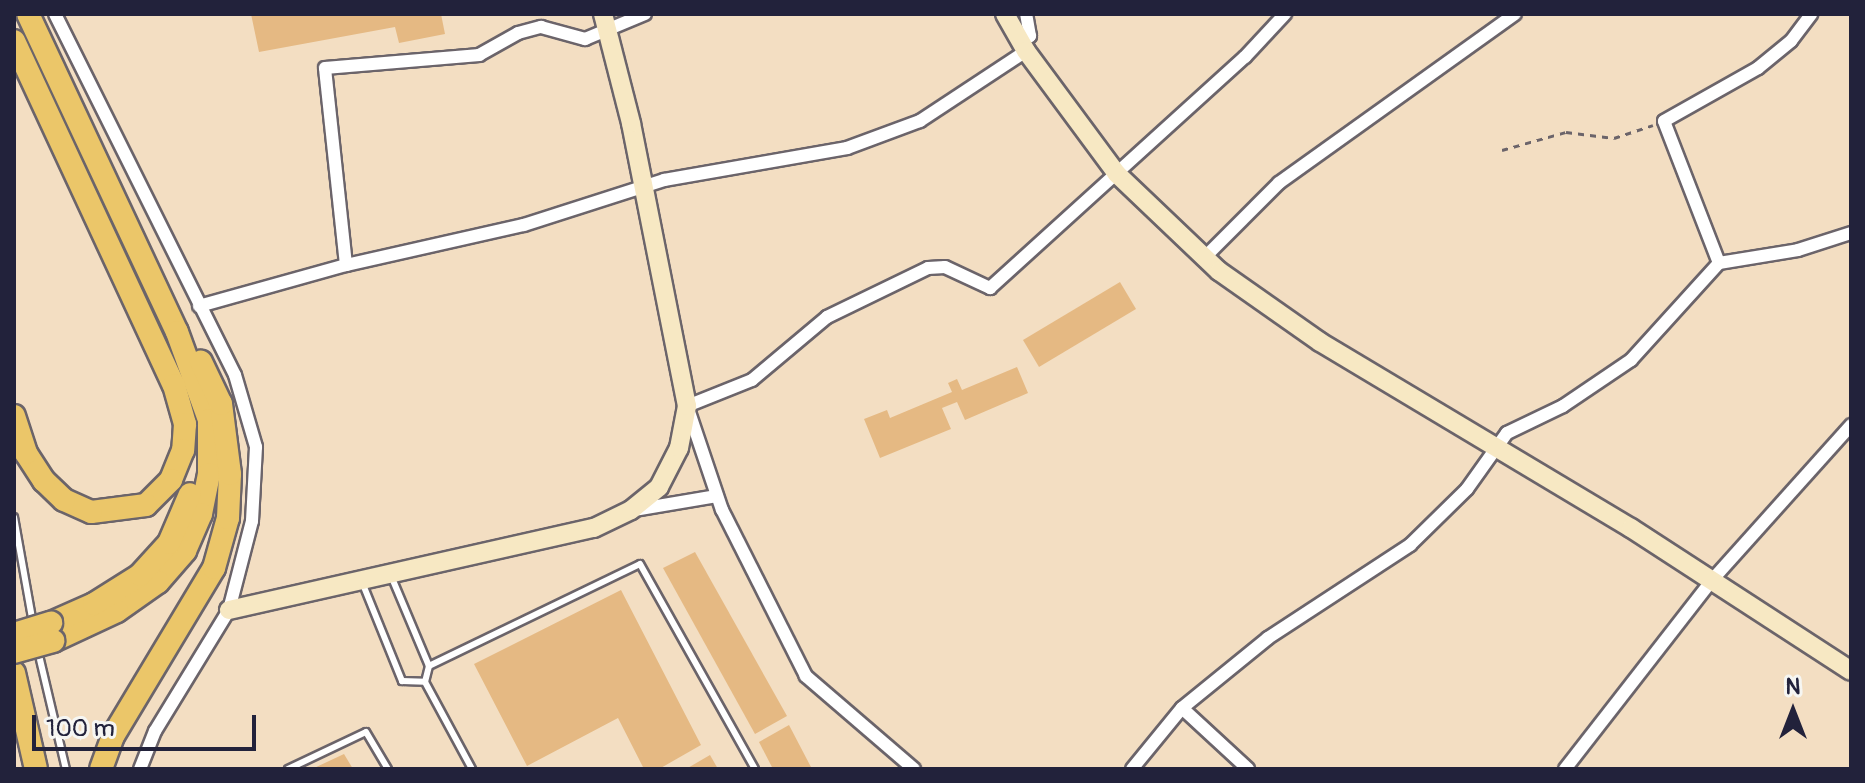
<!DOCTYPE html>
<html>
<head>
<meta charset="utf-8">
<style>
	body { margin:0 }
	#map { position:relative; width:1865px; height:783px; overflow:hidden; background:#f3dec2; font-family:Pangolin,sans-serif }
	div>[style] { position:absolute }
	.building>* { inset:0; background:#e5b983 }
	.path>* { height:3px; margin-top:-1.5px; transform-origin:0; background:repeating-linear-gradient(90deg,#6b646a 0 6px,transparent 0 12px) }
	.roads { filter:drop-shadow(2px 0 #6b646a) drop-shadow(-2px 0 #6b646a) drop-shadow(0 2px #6b646a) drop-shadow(0 -2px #6b646a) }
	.lane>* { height:6px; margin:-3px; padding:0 3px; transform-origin:3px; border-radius:3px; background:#fff }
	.street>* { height:12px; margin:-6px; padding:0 6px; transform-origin:6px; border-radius:6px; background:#fff }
	.secondary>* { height:18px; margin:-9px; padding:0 9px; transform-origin:9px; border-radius:9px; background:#f7e8c3 }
	.highway>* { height:22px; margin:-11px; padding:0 11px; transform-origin:11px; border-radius:11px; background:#ebc669 }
	.bridges { filter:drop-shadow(2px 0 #6b646a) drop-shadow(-2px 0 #6b646a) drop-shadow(0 2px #6b646a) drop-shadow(0 -2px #6b646a) }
	.highway-bridge>* { height:22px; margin:-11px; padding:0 11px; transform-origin:11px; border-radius:11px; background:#ebc669 }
	span { translate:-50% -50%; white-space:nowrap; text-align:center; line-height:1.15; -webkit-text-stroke:6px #f6f6f2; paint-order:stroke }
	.frame { position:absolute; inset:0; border:16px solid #22223b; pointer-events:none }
	.north { position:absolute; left:1753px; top:671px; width:80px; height:80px; -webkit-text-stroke:6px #f6f6f2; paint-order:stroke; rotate:0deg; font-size:22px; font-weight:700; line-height:32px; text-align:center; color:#22223b }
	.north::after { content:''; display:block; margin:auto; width:28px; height:36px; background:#22223b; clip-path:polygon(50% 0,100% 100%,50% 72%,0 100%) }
	.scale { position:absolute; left:32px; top:715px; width:224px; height:36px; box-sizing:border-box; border:4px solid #22223b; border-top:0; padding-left:10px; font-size:24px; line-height:28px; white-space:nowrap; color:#22223b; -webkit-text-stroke:6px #f6f6f2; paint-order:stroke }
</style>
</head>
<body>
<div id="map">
	<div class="building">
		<div style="clip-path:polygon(251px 14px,441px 14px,445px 34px,399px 43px,395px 27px,259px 52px)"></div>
		<div style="clip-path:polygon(1120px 282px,1136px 309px,1039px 367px,1023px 340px)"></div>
		<div style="clip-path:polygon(1017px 367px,1028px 393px,965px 420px,957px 402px,942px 408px,951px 429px,880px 458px,864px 419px,887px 410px,890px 418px,952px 392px,948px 383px,957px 379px,962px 390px)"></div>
		<div style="clip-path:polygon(695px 552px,787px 716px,755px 734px,663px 568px)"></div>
		<div style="clip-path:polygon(621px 590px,701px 745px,659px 769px,644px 769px,618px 718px,527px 766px,474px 664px)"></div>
		<div style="clip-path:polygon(789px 725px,812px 769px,773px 769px,759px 742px)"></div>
		<div style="clip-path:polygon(344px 754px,353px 769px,312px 769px)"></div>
		<div style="clip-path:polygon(710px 755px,718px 769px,686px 769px)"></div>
	</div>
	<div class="path">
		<div style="left:1502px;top:150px;width:66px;rotate:-15.7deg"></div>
		<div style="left:1566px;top:132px;width:48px;rotate:7.1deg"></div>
		<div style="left:1614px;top:138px;width:41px;rotate:-18.4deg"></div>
	</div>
	<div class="roads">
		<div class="lane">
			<div style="left:14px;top:517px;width:109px;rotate:79.9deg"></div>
			<div style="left:392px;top:578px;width:95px;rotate:67.2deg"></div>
			<div style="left:429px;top:666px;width:16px;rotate:104deg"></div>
			<div style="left:362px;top:582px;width:107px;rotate:68deg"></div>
			<div style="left:402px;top:681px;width:23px;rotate:2deg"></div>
			<div style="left:425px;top:682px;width:99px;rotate:61.6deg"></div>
			<div style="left:38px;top:651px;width:121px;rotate:76.7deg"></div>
			<div style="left:429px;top:666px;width:234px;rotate:-25.8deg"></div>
			<div style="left:640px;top:564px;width:235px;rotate:60.7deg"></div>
			<div style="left:288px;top:769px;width:86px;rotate:-25.4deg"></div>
			<div style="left:366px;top:732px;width:43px;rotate:59.3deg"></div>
		</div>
		<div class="street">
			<div style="left:55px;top:14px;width:403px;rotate:63.5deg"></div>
			<div style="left:235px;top:375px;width:75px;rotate:73.7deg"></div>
			<div style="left:256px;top:447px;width:74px;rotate:93.1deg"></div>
			<div style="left:252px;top:521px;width:92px;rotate:104.5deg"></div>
			<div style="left:229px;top:610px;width:142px;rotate:121.4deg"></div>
			<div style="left:155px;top:731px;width:41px;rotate:111.5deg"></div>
			<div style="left:1021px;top:42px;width:11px;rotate:-34deg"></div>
			<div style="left:1030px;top:36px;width:22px;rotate:-100deg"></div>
			<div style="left:1204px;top:258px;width:106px;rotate:-45deg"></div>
			<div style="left:1279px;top:183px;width:290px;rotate:-35.6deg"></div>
			<div style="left:1719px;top:263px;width:152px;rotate:-111.2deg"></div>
			<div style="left:1664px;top:121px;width:108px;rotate:-29.4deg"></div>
			<div style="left:1758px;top:68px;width:43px;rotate:-39.3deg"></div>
			<div style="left:1791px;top:41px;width:34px;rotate:-53deg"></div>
			<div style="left:346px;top:265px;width:198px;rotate:-96.1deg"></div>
			<div style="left:325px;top:68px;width:155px;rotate:-4.8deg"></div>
			<div style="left:479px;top:55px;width:45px;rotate:-29.4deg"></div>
			<div style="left:518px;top:33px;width:24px;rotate:-15deg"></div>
			<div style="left:541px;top:27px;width:46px;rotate:15.3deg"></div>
			<div style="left:585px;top:39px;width:65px;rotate:-22.6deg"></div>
			<div style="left:199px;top:306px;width:153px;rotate:-15.6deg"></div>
			<div style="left:346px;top:265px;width:182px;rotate:-12.7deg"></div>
			<div style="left:524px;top:225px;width:147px;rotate:-17.8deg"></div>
			<div style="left:664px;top:180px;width:186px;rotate:-9.9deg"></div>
			<div style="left:847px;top:148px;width:78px;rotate:-20.3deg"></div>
			<div style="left:920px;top:121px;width:127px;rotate:-33.4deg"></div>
			<div style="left:634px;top:510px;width:84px;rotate:-9.6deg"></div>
			<div style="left:1182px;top:708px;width:90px;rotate:42.7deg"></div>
			<div style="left:914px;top:769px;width:143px;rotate:-139.3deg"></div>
			<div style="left:806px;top:676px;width:186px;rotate:-116.8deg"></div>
			<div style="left:722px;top:510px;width:110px;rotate:-108.6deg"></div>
			<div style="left:687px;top:406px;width:70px;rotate:-21.8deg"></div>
			<div style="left:752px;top:380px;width:98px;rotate:-40deg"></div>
			<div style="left:827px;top:317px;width:112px;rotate:-25.9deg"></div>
			<div style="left:928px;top:268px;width:17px;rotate:-3deg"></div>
			<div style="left:945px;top:267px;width:50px;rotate:25deg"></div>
			<div style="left:990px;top:288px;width:344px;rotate:-42.2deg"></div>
			<div style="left:1245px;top:57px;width:59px;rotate:-47.1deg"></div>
			<div style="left:1132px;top:769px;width:79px;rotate:-50.7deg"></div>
			<div style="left:1182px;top:708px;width:111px;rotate:-39.1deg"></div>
			<div style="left:1268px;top:638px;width:170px;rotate:-33.2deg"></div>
			<div style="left:1410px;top:545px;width:80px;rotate:-44.5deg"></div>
			<div style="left:1467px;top:489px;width:69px;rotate:-54.5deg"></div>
			<div style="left:1507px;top:433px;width:62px;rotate:-25.7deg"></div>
			<div style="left:1563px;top:406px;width:82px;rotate:-34.1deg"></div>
			<div style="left:1631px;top:360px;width:131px;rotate:-47.8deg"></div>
			<div style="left:1719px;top:263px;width:80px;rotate:-9.3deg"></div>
			<div style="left:1798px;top:250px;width:56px;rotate:-17.8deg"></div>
			<div style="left:1565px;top:769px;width:241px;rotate:-52.1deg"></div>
			<div style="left:1713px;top:579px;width:207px;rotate:-48.1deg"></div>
		</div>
		<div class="secondary">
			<div style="left:1005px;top:14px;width:43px;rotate:60.4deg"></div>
			<div style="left:1026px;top:51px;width:153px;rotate:53.5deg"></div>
			<div style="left:1117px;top:174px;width:141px;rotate:43.6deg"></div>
			<div style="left:1219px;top:271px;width:123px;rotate:35.1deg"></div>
			<div style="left:1320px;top:342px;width:362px;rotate:30.9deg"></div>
			<div style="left:1631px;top:528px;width:262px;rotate:33deg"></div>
			<div style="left:229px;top:610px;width:374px;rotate:-12.7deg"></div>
			<div style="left:594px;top:528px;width:41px;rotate:-25.9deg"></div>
			<div style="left:631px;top:510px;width:36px;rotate:-39deg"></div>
			<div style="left:659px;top:487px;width:44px;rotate:-62.9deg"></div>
			<div style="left:679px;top:448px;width:43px;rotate:-79.2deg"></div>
			<div style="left:687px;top:406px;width:288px;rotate:-101.2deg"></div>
			<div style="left:631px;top:123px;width:113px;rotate:-104.4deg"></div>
		</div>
		<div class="highway">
			<div style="left:28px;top:14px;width:351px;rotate:64.9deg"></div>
			<div style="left:177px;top:332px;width:94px;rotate:70deg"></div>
			<div style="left:209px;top:420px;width:54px;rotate:90deg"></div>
			<div style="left:209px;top:474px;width:41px;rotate:101.3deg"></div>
			<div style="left:201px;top:514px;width:40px;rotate:113.4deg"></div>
			<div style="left:185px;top:551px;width:41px;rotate:131.1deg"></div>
			<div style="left:158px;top:582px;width:50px;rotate:144.7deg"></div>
			<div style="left:117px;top:611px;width:71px;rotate:154.9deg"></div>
			<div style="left:14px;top:41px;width:379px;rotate:65.1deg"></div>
			<div style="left:174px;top:385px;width:41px;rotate:74.2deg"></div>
			<div style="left:185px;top:424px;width:26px;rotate:94deg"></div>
			<div style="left:183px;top:450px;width:32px;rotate:112deg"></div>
			<div style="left:171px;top:480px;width:35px;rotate:135deg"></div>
			<div style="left:146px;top:505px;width:55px;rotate:172.7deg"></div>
			<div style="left:91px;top:512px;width:30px;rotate:-156deg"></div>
			<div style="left:64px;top:500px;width:28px;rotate:-136deg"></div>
			<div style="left:44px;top:481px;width:33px;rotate:-123deg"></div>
			<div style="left:26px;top:453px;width:39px;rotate:-108deg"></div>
			<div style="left:51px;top:623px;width:47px;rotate:-23.8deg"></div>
			<div style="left:94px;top:604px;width:54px;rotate:-32.2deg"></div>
			<div style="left:140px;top:575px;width:43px;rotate:-47.8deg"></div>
			<div style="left:169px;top:543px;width:53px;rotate:-66.8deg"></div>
			<div style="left:14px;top:673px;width:98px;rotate:77.1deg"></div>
			<div style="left:101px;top:769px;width:35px;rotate:-70deg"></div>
			<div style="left:113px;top:736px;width:196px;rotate:-59deg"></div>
			<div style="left:214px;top:568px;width:52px;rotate:-74.4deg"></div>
			<div style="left:228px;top:518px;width:44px;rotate:-87.4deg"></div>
			<div style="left:230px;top:474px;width:71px;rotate:-97.3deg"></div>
			<div style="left:221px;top:404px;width:47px;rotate:-115.5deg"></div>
		</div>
	</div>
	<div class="bridges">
		<div class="highway-bridge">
			<div style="left:14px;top:634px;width:39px;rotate:-17deg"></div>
			<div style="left:14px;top:652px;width:41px;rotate:-15.8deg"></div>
		</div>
	</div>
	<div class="frame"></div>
	<div class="north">N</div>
	<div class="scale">100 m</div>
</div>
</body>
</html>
